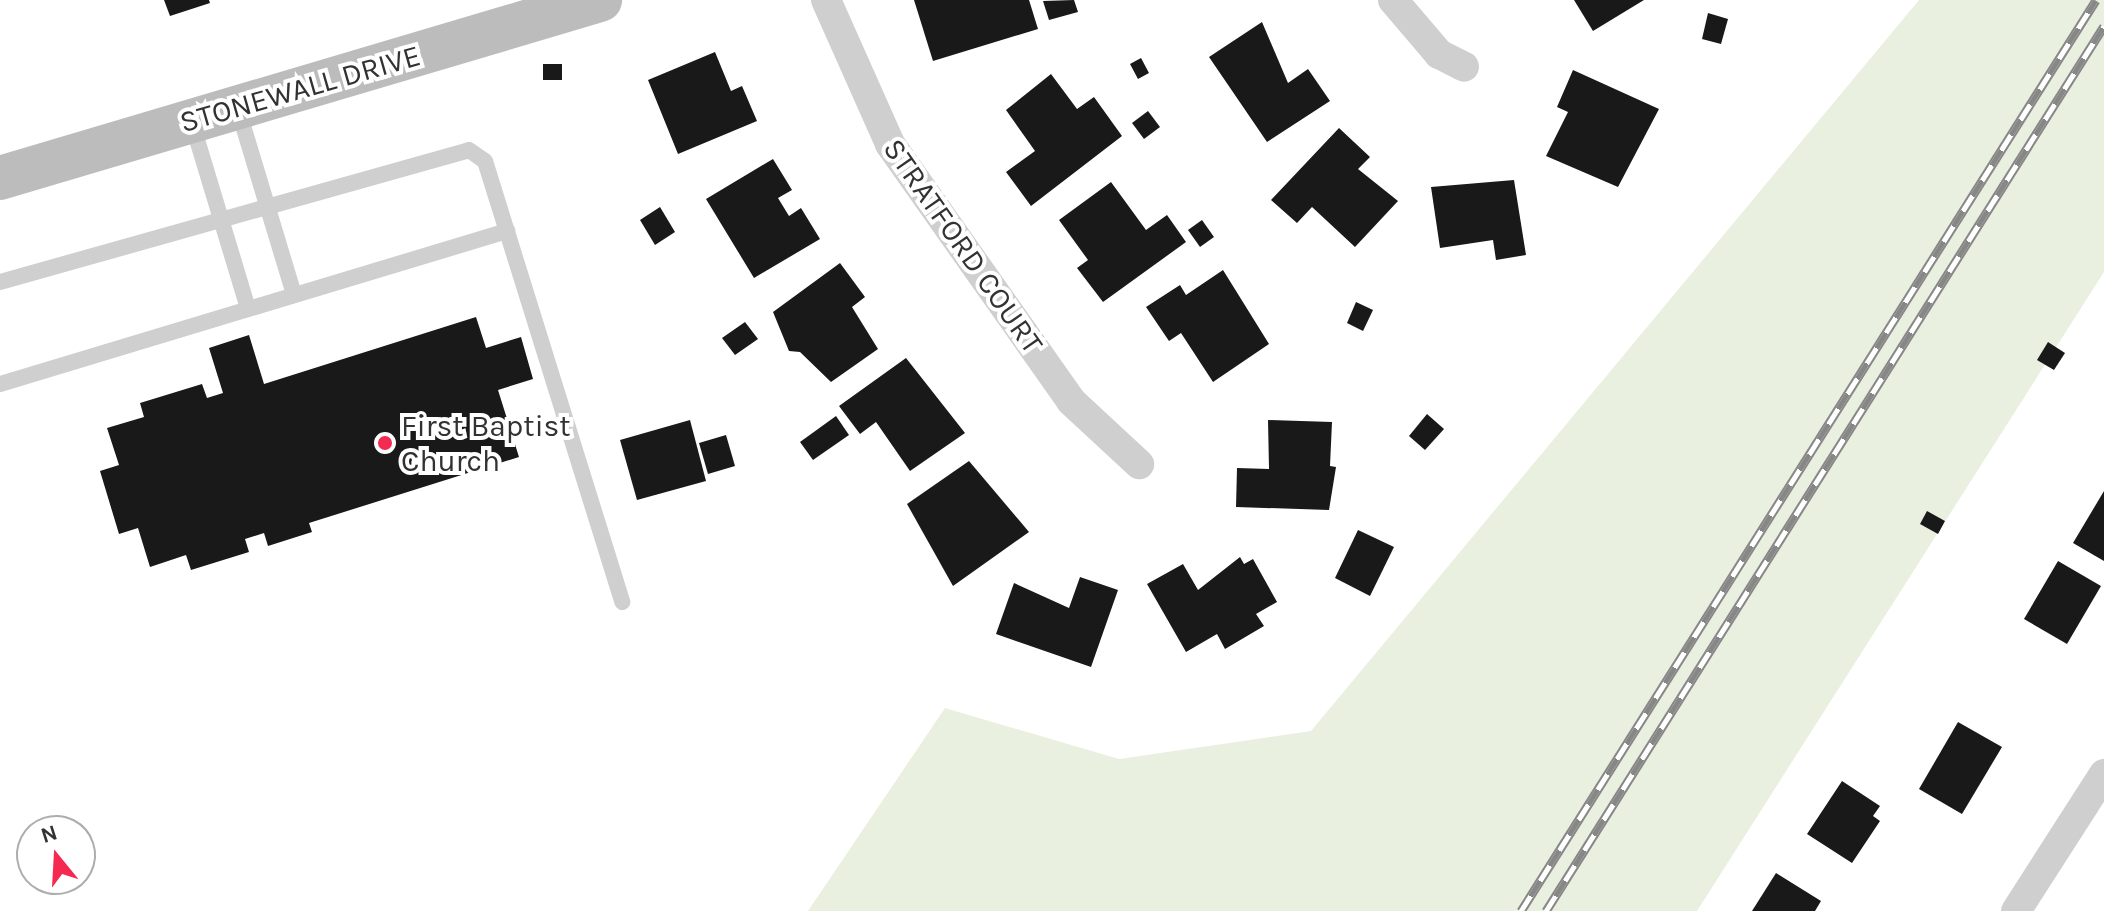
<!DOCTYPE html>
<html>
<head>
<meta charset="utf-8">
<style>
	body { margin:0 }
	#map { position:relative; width:2104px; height:911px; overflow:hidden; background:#fff; font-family:Karla,sans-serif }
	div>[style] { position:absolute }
	.green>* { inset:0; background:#eaf0e0 }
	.building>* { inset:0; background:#191919 }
	.lane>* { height:16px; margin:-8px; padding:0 8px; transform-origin:8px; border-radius:8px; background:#cfcfcf }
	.street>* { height:30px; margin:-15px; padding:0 15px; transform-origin:15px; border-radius:15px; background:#cfcfcf }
	.secondary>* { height:44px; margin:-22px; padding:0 22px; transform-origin:22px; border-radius:22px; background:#bcbcbc }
	.rail>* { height:9px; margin-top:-4.5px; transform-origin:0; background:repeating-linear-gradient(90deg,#fff 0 18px,#878787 0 36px); box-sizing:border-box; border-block:2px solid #878787 }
	.dots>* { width:22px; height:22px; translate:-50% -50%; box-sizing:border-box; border:4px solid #fff; border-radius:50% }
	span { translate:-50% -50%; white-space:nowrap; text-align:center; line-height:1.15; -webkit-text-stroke:8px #fff; paint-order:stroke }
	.street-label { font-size:30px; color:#323232 }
	.poi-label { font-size:30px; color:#323232 }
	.left { translate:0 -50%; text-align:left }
	.north { position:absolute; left:16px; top:815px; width:80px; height:80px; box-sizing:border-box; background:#fff; border:2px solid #adadad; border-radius:50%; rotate:342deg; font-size:22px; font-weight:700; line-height:32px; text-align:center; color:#323232 }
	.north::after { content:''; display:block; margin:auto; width:28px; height:36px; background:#f42a50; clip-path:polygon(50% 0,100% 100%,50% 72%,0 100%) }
</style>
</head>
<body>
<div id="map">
	<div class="green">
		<div style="clip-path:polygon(1919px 0,2104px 0,2104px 272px,1697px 911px,808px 911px,945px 708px,1119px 759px,1311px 731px)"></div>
	</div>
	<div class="building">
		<div style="clip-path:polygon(164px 0,209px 0,210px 3px,170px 16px)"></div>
		<div style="clip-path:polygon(914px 0,1029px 0,1038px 29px,933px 61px)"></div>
		<div style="clip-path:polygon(1074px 0,1078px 12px,1049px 20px,1043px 1px)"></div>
		<div style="clip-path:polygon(1574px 0,1644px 0,1593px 31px)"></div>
		<div style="clip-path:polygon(1708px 13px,1728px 19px,1721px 44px,1702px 39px)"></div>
		<div style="clip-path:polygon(1262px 22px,1288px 83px,1308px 69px,1330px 101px,1267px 142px,1209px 57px)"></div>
		<div style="clip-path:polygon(715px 52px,731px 91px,742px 86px,757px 121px,678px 154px,648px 80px)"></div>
		<div style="clip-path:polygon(1141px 58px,1149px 73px,1138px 79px,1130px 64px)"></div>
		<div style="clip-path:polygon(543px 64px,562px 64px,562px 80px,543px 80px)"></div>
		<div style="clip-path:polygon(1573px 70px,1659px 109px,1618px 187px,1546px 156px,1568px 112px,1557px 107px)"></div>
		<div style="clip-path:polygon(1051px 74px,1077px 109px,1094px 97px,1122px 136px,1031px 206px,1006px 172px,1035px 151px,1006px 110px)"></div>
		<div style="clip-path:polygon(1148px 111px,1160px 127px,1144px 139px,1132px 123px)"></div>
		<div style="clip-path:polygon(1339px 128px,1370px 157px,1358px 169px,1398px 201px,1355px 247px,1312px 207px,1297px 223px,1271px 200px)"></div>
		<div style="clip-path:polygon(773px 159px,792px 190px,778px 198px,789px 216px,801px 208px,820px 239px,754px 278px,706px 199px)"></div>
		<div style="clip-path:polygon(1514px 180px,1526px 255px,1496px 260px,1493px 240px,1440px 248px,1431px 187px)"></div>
		<div style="clip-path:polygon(1111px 182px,1146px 230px,1167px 215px,1186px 242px,1103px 302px,1077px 268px,1088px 260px,1059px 220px)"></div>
		<div style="clip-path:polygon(660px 207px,675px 232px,655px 245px,640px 220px)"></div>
		<div style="clip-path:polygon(1202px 220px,1214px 237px,1200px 247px,1188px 230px)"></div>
		<div style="clip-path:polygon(840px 263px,865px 297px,852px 307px,878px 349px,831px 382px,800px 352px,789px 351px,773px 312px)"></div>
		<div style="clip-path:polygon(1223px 270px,1269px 344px,1213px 382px,1181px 333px,1169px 341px,1146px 307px,1180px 285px,1186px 295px)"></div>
		<div style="clip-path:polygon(1356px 302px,1373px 310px,1363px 331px,1347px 323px)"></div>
		<div style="clip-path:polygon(476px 317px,486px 348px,521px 337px,533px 379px,498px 390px,519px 457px,309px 523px,312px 532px,268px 546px,264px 533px,245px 539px,249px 552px,191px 570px,186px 555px,150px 567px,138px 528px,119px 534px,100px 471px,119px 465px,107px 428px,144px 417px,140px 403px,202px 384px,207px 398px,223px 393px,209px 348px,249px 335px,264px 384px)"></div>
		<div style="clip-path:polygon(745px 322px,758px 339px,735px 355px,722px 338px)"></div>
		<div style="clip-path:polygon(2048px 342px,2065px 353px,2054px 370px,2037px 360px)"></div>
		<div style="clip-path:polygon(906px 358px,965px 433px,910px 471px,876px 422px,860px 434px,839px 406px)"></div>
		<div style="clip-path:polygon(1427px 414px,1444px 429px,1425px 450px,1409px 436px)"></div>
		<div style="clip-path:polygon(836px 416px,849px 435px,813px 460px,800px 442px)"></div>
		<div style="clip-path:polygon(690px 420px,706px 481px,637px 500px,620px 440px)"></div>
		<div style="clip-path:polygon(1268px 420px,1332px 422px,1330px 466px,1336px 467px,1329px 510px,1236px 507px,1237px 468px,1269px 469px)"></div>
		<div style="clip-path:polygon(726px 435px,735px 466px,708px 474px,699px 443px)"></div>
		<div style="clip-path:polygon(969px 461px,1029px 532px,953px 586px,907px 504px)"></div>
		<div style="clip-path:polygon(2104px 491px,2104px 561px,2073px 543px)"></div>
		<div style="clip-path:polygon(1927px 511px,1945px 521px,1938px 534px,1920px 524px)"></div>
		<div style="clip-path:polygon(1358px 530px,1394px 547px,1370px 596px,1335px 578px)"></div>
		<div style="clip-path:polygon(1240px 557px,1244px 564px,1253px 559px,1277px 602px,1256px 614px,1264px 626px,1225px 649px,1217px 634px,1186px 652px,1147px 584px,1183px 564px,1198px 590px)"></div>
		<div style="clip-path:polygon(2058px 561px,2101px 586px,2067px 644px,2024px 619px)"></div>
		<div style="clip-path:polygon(1080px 577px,1118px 590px,1091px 667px,996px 634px,1014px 583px,1069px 608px)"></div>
		<div style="clip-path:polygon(1958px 722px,2002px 747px,1962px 814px,1919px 789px)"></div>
		<div style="clip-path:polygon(1842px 781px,1880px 806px,1873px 816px,1880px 821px,1852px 863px,1807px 834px)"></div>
		<div style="clip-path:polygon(1776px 873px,1821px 901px,1815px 911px,1752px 911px)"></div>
	</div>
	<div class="lane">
		<div style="left:238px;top:109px;width:194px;rotate:73.2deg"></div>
		<div style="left:192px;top:123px;width:194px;rotate:73.2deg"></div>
		<div style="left:0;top:282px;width:487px;rotate:-15.7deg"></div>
		<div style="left:469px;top:150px;width:19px;rotate:35deg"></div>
		<div style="left:485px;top:161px;width:462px;rotate:72.7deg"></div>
		<div style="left:0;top:384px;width:530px;rotate:-16.79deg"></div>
	</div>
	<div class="street">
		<div style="left:826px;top:0;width:158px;rotate:66deg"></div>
		<div style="left:890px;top:144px;width:314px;rotate:54.8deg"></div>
		<div style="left:1071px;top:401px;width:93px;rotate:42.8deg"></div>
		<div style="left:1393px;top:0;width:71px;rotate:49.6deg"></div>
		<div style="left:1439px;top:54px;width:28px;rotate:27deg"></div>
		<div style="left:2016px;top:911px;width:163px;rotate:-57.3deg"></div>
	</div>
	<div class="secondary">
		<div style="left:0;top:178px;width:626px;rotate:-16.52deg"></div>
	</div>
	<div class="rail">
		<div style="left:1521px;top:911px;width:1077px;rotate:-57.74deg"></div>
		<div style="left:1546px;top:911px;width:1046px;rotate:-57.77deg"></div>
	</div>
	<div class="dots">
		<div style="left:385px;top:443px;background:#f42a50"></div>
	</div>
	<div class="street-label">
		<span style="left:300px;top:89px;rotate:-16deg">STONEWALL DRIVE</span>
		<span style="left:963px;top:246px;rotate:55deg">STRATFORD COURT</span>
	</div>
	<div class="poi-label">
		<span class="left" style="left:401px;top:443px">First Baptist<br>Church</span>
	</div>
	<div class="north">N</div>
</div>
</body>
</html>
